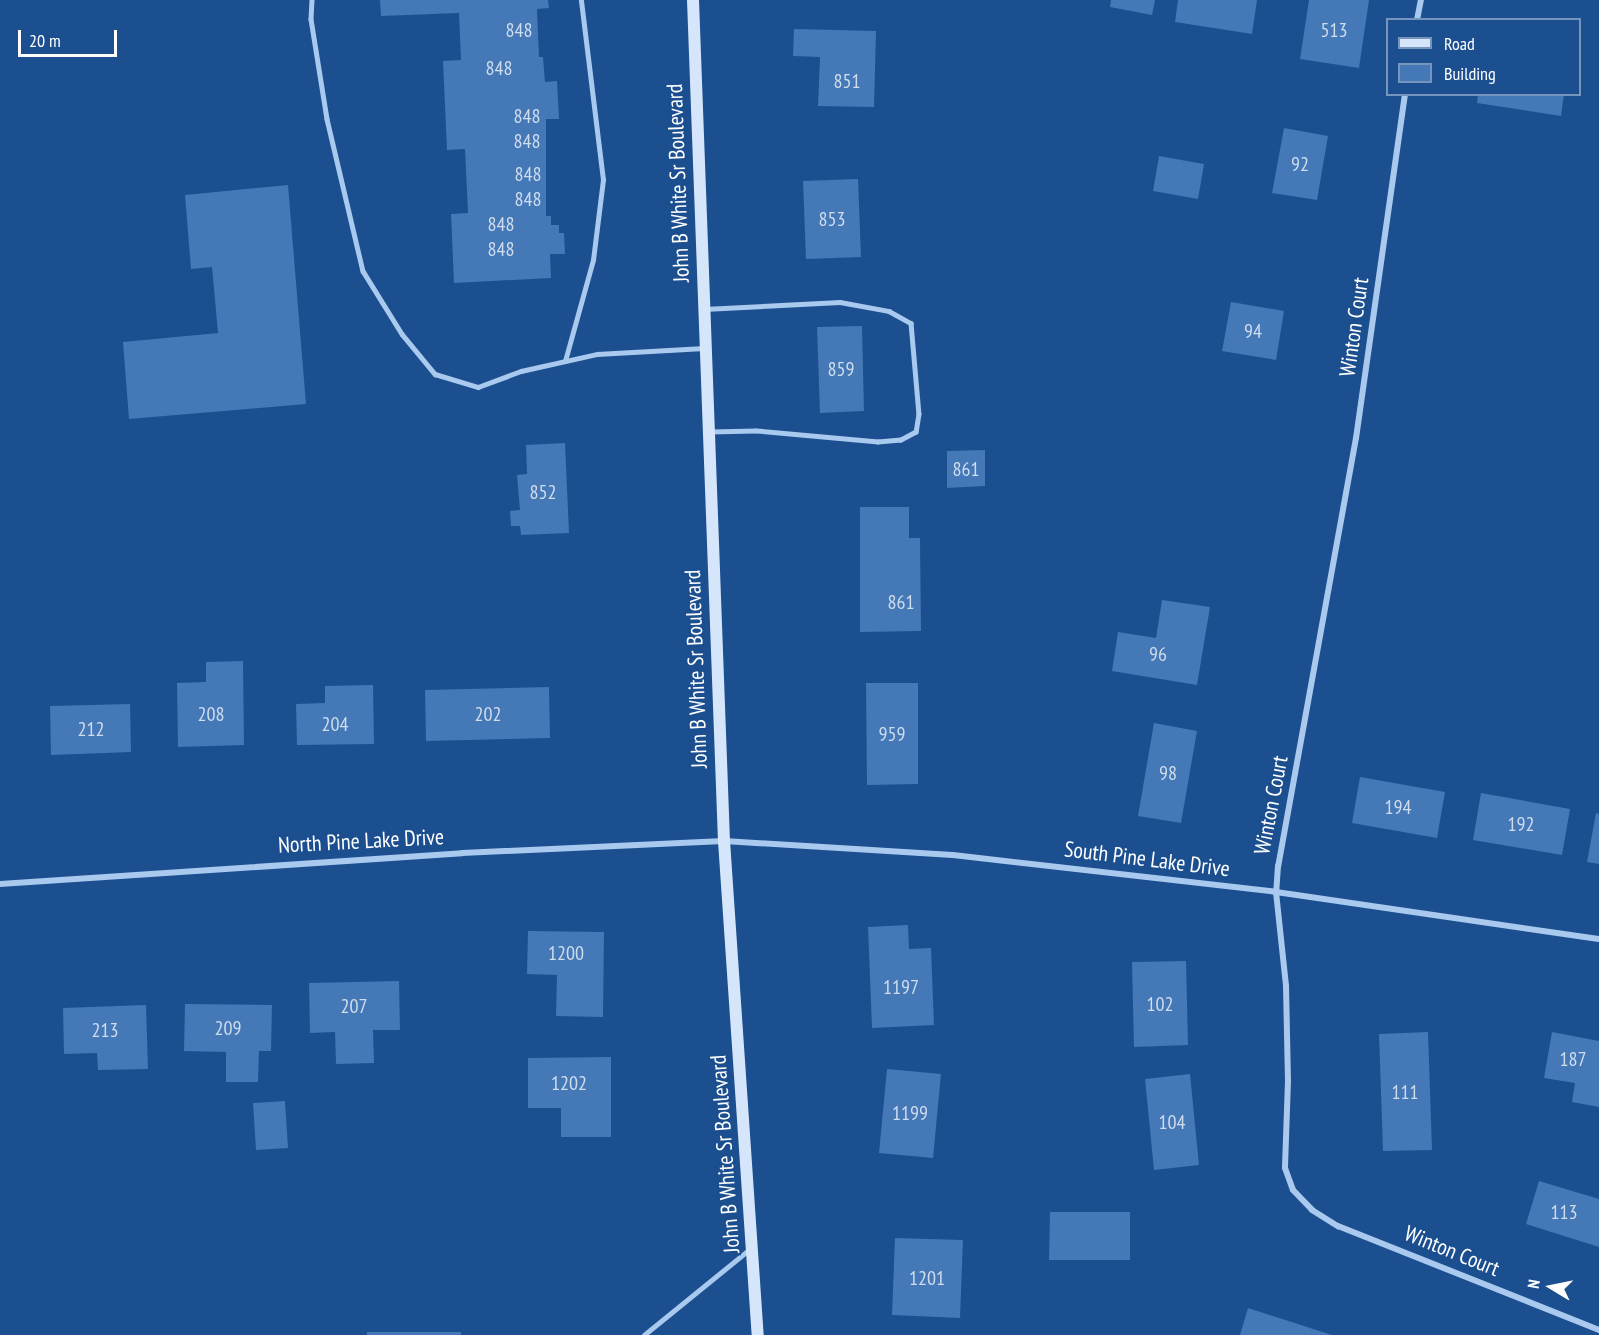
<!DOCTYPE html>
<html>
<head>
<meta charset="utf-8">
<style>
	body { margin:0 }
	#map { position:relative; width:1599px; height:1335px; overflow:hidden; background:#1b4f8f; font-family:"PT Sans Narrow",sans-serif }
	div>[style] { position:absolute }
	.building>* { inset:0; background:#4478b7 }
	.service>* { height:4.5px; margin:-2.25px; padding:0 2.25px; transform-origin:2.25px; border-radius:2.25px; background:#a9c9ee }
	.minor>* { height:6px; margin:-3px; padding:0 3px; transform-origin:3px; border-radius:3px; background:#a9c9ee }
	.secondary>* { height:12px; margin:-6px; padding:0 6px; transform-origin:6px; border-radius:6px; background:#d6e6fa }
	span { translate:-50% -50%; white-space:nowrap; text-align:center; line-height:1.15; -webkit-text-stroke:4.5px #1b4f8f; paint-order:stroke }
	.number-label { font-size:20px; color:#d0dded }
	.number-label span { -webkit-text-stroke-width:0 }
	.street-label { font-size:22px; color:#fff }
	.legend { position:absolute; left:1386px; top:18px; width:195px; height:78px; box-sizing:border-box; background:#1b4f8f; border:2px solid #7695bc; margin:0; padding:8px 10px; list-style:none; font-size:18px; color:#fff }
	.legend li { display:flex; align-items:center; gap:12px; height:30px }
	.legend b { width:30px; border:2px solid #7695bc }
	.north { position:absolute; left:1521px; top:1257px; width:60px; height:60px; -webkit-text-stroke:4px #1b4f8f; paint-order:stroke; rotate:280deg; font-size:16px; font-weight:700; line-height:24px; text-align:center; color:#fff }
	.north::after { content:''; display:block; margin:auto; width:21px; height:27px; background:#fff; clip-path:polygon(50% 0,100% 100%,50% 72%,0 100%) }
	.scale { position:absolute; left:18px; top:30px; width:99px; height:27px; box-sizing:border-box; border:3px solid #fff; border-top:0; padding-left:8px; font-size:18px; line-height:21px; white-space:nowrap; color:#fff; -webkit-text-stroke:4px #1b4f8f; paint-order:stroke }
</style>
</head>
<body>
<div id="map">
	<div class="building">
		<div style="clip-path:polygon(380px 0,548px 0,549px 8px,537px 9px,539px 57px,543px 57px,545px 82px,557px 81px,559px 119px,546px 119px,546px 216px,551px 216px,551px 225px,559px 225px,559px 233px,564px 233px,565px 254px,550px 254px,551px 278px,454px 283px,451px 214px,468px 213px,465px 149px,447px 150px,443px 61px,461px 60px,459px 13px,381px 16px)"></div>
		<div style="clip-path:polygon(1111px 0,1155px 0,1152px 15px,1110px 7px)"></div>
		<div style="clip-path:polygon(1178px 0,1257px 0,1252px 34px,1175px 22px)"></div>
		<div style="clip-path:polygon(1309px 0,1369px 0,1359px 68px,1300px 59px)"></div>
		<div style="clip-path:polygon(794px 29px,876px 31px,874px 107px,818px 106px,820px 57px,793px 56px)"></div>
		<div style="clip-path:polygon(1478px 94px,1564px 94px,1561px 116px,1477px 103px)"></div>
		<div style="clip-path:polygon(1284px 128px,1328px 136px,1317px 200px,1272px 193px)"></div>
		<div style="clip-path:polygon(1159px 156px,1204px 164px,1198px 199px,1153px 191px)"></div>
		<div style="clip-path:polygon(858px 179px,861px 257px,806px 259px,803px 181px)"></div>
		<div style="clip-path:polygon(288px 185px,306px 404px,129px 419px,123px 342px,218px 333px,212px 267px,191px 269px,185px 195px)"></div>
		<div style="clip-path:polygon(1231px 302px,1284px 311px,1276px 360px,1222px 351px)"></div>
		<div style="clip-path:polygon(862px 326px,864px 411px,820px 413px,817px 327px)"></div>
		<div style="clip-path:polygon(565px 443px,569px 533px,521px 535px,520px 526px,511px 526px,510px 511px,520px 510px,517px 475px,527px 474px,526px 445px)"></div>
		<div style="clip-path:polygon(985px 450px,985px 486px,947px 488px,947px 451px)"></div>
		<div style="clip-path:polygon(860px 507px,909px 507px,909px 538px,920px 538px,921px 631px,860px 632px)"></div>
		<div style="clip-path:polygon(1162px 600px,1210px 607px,1197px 685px,1112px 671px,1118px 632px,1156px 638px)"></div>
		<div style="clip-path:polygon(243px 661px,244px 745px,178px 747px,177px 683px,206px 682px,206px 662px)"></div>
		<div style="clip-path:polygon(866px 683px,918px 683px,918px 784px,867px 785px)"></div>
		<div style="clip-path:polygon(373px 685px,374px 744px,297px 745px,296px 704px,325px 703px,325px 686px)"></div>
		<div style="clip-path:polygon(549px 687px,550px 738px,426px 741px,425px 690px)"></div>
		<div style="clip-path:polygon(130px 704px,131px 752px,51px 755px,50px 706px)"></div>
		<div style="clip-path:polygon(1154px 723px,1197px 731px,1181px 823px,1138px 816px)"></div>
		<div style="clip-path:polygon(1360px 777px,1445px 792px,1437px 838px,1352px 823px)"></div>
		<div style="clip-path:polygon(1481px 793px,1570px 809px,1562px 855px,1473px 840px)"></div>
		<div style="clip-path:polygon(1596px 813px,1599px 814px,1599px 864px,1587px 862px)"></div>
		<div style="clip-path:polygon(908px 925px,909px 949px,931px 948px,934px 1025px,872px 1028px,868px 927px)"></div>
		<div style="clip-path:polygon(528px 931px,604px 932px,603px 1017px,556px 1016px,557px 975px,527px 974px)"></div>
		<div style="clip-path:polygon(1186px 961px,1188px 1045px,1134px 1047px,1132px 962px)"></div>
		<div style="clip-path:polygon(399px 981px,400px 1030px,373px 1030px,374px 1063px,336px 1064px,335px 1032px,310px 1033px,309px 983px)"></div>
		<div style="clip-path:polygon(185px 1004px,272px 1005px,271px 1051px,259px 1051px,258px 1082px,226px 1082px,226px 1052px,184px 1051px)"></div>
		<div style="clip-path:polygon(146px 1005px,148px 1069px,98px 1070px,97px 1053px,64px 1054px,63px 1008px)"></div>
		<div style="clip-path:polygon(1428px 1032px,1432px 1150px,1383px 1151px,1379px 1034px)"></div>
		<div style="clip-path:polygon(1552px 1032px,1599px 1041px,1599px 1107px,1572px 1102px,1575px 1083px,1544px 1078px)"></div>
		<div style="clip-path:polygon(611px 1057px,611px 1137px,561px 1137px,561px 1108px,528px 1108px,528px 1058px)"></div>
		<div style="clip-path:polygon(887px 1069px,941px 1074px,933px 1158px,879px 1153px)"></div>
		<div style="clip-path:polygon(1190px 1074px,1199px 1165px,1154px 1170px,1145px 1079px)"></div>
		<div style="clip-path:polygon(285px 1101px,288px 1148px,256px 1150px,253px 1103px)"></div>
		<div style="clip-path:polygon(1539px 1181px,1599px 1199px,1599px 1247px,1526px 1224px)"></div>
		<div style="clip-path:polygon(1050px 1212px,1130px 1212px,1130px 1260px,1049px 1260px)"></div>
		<div style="clip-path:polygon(895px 1238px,963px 1240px,960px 1318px,892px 1315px)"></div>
		<div style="clip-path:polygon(1248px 1308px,1332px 1335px,1240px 1335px)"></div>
		<div style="clip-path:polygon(367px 1332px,461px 1332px,461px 1335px,367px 1335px)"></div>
	</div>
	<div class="service">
		<div style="left:312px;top:0;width:19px;rotate:93deg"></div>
		<div style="left:311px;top:19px;width:101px;rotate:80.9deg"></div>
		<div style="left:327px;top:119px;width:156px;rotate:76.7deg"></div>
		<div style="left:363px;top:271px;width:74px;rotate:58.2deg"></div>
		<div style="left:402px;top:334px;width:52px;rotate:50.5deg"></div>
		<div style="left:435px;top:374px;width:45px;rotate:16.8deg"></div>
		<div style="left:478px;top:387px;width:46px;rotate:-20.4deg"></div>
		<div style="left:521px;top:371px;width:78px;rotate:-12.6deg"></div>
		<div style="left:597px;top:354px;width:107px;rotate:-3.2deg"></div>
		<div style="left:704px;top:309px;width:136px;rotate:-2.9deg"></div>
		<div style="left:840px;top:302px;width:50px;rotate:10.4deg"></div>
		<div style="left:889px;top:311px;width:25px;rotate:29deg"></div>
		<div style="left:911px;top:323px;width:91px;rotate:85deg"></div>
		<div style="left:919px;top:414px;width:18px;rotate:99deg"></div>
		<div style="left:916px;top:432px;width:17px;rotate:152deg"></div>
		<div style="left:901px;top:440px;width:23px;rotate:175deg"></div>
		<div style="left:878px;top:442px;width:122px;rotate:-174.8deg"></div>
		<div style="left:756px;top:431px;width:45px;rotate:178.7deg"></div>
		<div style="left:565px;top:361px;width:105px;rotate:-74.5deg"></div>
		<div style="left:593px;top:260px;width:81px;rotate:-82.9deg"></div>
		<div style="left:603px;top:180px;width:181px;rotate:-97deg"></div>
		<div style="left:644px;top:1335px;width:136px;rotate:-39.1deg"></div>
	</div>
	<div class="minor">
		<div style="left:1417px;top:20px;width:20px;rotate:-79deg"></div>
		<div style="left:1405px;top:94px;width:347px;rotate:98.1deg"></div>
		<div style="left:1356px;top:438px;width:435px;rotate:100.3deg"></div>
		<div style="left:1278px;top:866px;width:26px;rotate:94deg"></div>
		<div style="left:1276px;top:892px;width:95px;rotate:83.9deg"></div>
		<div style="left:1286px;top:986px;width:95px;rotate:88.8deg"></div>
		<div style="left:1288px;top:1081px;width:87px;rotate:92deg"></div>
		<div style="left:1285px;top:1168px;width:23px;rotate:70deg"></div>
		<div style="left:1293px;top:1190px;width:28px;rotate:46deg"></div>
		<div style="left:1312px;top:1210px;width:31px;rotate:32deg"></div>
		<div style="left:1338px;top:1226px;width:281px;rotate:21.7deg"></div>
		<div style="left:0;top:884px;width:463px;rotate:-3.8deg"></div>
		<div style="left:462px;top:853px;width:262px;rotate:-2.6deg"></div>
		<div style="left:724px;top:841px;width:229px;rotate:3.5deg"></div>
		<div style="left:953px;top:855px;width:325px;rotate:6.5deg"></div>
		<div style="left:1276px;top:892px;width:326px;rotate:8.3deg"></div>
	</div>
	<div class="secondary">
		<div style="left:693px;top:0;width:842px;rotate:87.89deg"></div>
		<div style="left:724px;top:841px;width:495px;rotate:86.1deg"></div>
	</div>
	<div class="number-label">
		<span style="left:519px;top:30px">848</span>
		<span style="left:1334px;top:30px">513</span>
		<span style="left:499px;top:68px">848</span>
		<span style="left:847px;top:81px">851</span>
		<span style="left:527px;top:116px">848</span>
		<span style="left:527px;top:141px">848</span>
		<span style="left:1300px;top:164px">92</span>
		<span style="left:528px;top:174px">848</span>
		<span style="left:528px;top:199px">848</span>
		<span style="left:832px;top:219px">853</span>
		<span style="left:501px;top:224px">848</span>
		<span style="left:501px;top:249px">848</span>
		<span style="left:1253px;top:331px">94</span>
		<span style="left:841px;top:369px">859</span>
		<span style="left:966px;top:469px">861</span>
		<span style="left:543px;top:492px">852</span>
		<span style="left:901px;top:602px">861</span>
		<span style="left:1158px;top:654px">96</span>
		<span style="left:211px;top:714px">208</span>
		<span style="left:488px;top:714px">202</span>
		<span style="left:335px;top:724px">204</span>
		<span style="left:91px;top:729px">212</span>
		<span style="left:892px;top:734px">959</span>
		<span style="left:1168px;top:773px">98</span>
		<span style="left:1398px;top:807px">194</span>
		<span style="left:1521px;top:824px">192</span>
		<span style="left:566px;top:953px">1200</span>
		<span style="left:901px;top:987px">1197</span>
		<span style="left:1160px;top:1004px">102</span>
		<span style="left:354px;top:1006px">207</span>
		<span style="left:228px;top:1028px">209</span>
		<span style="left:105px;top:1030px">213</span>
		<span style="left:1573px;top:1059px">187</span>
		<span style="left:569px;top:1083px">1202</span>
		<span style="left:1405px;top:1092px">111</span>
		<span style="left:910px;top:1113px">1199</span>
		<span style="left:1172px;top:1122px">104</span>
		<span style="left:1564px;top:1212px">113</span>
		<span style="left:927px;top:1278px">1201</span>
	</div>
	<div class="street-label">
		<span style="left:678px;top:183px;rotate:-92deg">John B White Sr Boulevard</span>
		<span style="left:1354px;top:327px;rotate:-82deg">Winton Court</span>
		<span style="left:696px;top:669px;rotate:-92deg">John B White Sr Boulevard</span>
		<span style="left:1271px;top:805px;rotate:-79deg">Winton Court</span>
		<span style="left:361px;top:841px;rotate:-3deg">North Pine Lake Drive</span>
		<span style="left:1147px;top:859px;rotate:7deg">South Pine Lake Drive</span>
		<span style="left:725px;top:1154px;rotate:-94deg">John B White Sr Boulevard</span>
		<span style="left:1452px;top:1251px;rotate:22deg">Winton Court</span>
	</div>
	<ul class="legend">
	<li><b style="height:8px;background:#d6e6fa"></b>Road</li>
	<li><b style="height:16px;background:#4478b7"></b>Building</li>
	</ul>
	<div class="north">N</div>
	<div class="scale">20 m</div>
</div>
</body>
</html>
